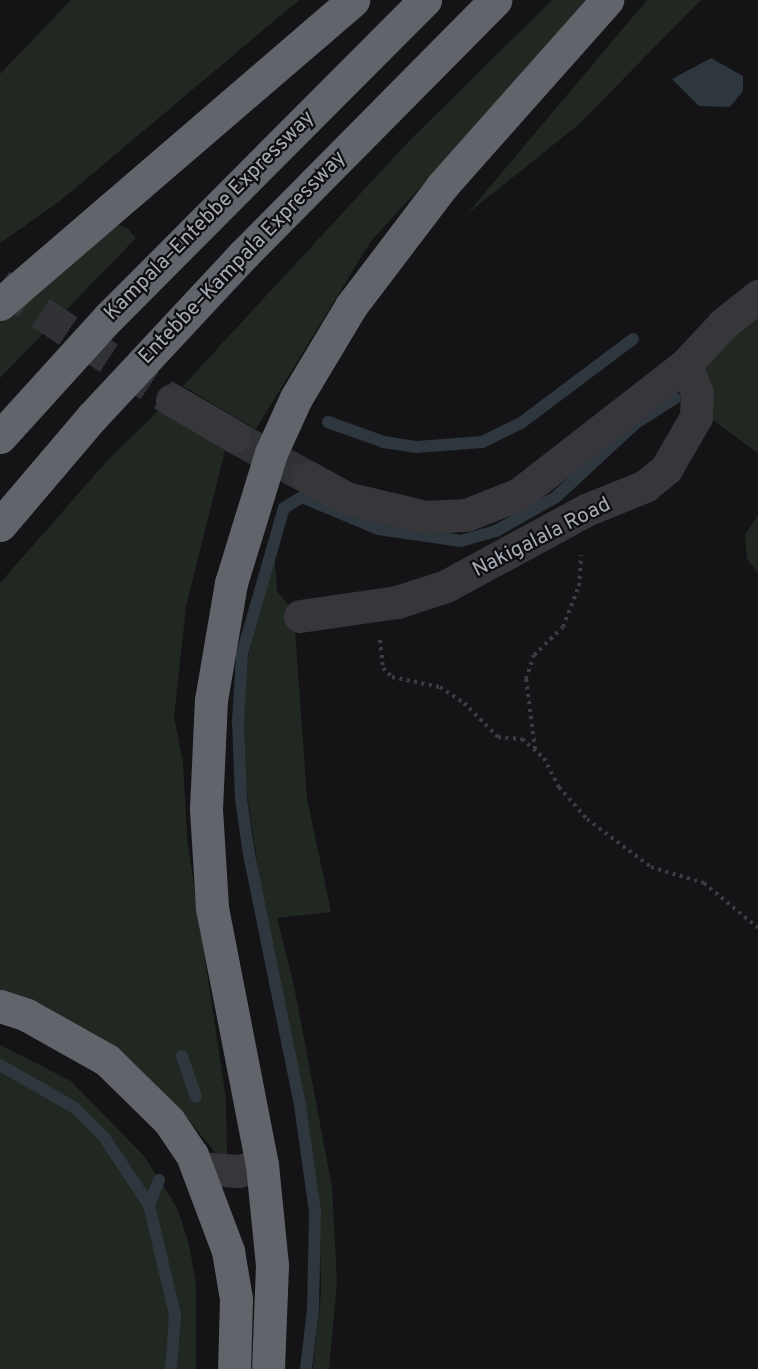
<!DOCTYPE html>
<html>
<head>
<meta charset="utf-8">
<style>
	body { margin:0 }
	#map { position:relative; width:758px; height:1369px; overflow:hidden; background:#141416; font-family:Overpass,sans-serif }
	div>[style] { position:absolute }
	.green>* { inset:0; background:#212822 }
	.water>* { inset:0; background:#2e363e }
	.stream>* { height:12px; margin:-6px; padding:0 6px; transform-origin:6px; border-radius:6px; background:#2e363e }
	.minor-tunnel>* { height:33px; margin-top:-16.5px; transform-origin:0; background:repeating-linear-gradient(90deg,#313236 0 33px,transparent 0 49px) }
	.path>* { height:4px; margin-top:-2px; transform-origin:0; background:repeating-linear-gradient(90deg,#3c3d42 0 3px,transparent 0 7.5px) }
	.minor>* { height:33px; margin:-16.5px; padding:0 16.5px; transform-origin:16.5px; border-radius:16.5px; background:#36363b }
	.highway>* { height:33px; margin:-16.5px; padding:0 16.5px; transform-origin:16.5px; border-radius:16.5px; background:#62646b }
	span { translate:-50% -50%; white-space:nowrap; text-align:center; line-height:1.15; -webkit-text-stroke:4.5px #0f0f11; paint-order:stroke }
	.street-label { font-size:21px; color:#a7abb5 }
</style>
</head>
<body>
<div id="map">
	<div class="green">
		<div style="clip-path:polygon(71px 0,299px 0,60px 201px,0 243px,0 74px)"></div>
		<div style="clip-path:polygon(552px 0,592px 0,371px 241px,256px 429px,183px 386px,409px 141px)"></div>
		<div style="clip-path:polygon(647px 0,701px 0,578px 125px,467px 214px)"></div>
		<div style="clip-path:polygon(109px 223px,126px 227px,136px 238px,0 378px,0 316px)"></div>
		<div style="clip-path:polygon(758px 315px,758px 453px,711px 419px,703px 374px,717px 349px)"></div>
		<div style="clip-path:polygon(163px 406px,226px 447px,186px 606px,174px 717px,183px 762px,187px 838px,226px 1099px,227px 1154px,222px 1161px,182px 1112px,119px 1050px,34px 1000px,0 990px,0 583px,106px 462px)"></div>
		<div style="clip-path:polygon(758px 515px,758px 573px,747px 559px,745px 535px)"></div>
		<div style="clip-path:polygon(274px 545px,277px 591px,289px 606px,295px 631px,307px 798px,331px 912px,277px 918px,294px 986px,332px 1187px,337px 1282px,329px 1369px,313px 1369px,321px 1293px,320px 1230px,314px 1163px,266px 921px,246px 788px,243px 679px)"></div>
		<div style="clip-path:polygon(0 1045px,71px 1081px,145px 1157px,177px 1208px,189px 1244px,196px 1285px,196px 1369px,0 1369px)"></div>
	</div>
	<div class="water">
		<div style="clip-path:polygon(711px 58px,743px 76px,743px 91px,730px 107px,699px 106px,672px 79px)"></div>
	</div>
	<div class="stream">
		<div style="left:328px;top:422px;width:59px;rotate:19.7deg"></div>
		<div style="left:384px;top:442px;width:33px;rotate:9deg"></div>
		<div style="left:417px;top:447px;width:65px;rotate:-4.4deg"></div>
		<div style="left:482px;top:442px;width:43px;rotate:-26deg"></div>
		<div style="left:521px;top:423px;width:140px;rotate:-36.9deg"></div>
		<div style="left:182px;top:1056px;width:43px;rotate:71.1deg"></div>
		<div style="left:0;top:1065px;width:86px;rotate:29.8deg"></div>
		<div style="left:75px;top:1108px;width:41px;rotate:45deg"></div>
		<div style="left:104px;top:1137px;width:82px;rotate:56.5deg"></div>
		<div style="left:149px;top:1205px;width:113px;rotate:76.7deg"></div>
		<div style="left:175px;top:1315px;width:54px;rotate:94.2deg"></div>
		<div style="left:149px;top:1205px;width:27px;rotate:-68deg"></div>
		<div style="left:306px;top:1369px;width:60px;rotate:-83.3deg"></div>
		<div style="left:313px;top:1309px;width:97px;rotate:-88.8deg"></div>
		<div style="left:315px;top:1212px;width:108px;rotate:-98deg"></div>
		<div style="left:300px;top:1105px;width:256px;rotate:-101.5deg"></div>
		<div style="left:249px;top:854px;width:56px;rotate:-98.3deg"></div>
		<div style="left:241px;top:799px;width:77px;rotate:-92.2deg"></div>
		<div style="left:238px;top:722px;width:68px;rotate:-86.6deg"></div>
		<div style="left:242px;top:654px;width:152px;rotate:-74deg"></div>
		<div style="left:284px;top:508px;width:21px;rotate:-31deg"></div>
		<div style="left:302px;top:497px;width:82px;rotate:22.8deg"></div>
		<div style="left:378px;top:529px;width:84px;rotate:8.2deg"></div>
		<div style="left:461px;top:541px;width:36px;rotate:-16deg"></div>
		<div style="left:496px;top:531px;width:69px;rotate:-29.5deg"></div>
		<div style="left:556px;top:497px;width:109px;rotate:-42.8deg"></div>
		<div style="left:636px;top:423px;width:46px;rotate:-32.7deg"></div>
	</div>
	<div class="minor-tunnel">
		<div style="left:0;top:285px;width:207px;rotate:33.8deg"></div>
		<div style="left:234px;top:436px;width:85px;rotate:29deg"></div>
	</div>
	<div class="path">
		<div style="left:380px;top:640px;width:28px;rotate:84deg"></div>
		<div style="left:383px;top:668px;width:13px;rotate:45deg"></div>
		<div style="left:392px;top:677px;width:49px;rotate:11.8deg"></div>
		<div style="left:440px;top:687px;width:29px;rotate:34deg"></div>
		<div style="left:464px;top:703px;width:48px;rotate:45deg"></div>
		<div style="left:498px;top:737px;width:24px;rotate:5deg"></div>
		<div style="left:522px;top:739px;width:29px;rotate:41deg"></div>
		<div style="left:544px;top:758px;width:33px;rotate:63deg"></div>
		<div style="left:559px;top:787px;width:43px;rotate:48.8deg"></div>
		<div style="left:587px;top:819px;width:80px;rotate:36.9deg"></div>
		<div style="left:651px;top:867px;width:55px;rotate:16.8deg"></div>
		<div style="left:704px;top:883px;width:70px;rotate:39.8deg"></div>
		<div style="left:535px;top:749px;width:71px;rotate:-97.3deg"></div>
		<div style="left:526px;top:679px;width:25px;rotate:-72deg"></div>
		<div style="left:534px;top:655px;width:40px;rotate:-44deg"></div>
		<div style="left:563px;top:627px;width:44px;rotate:-68.7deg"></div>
		<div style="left:579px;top:586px;width:31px;rotate:-86deg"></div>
	</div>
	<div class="minor">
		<div style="left:172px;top:400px;width:72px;rotate:30.1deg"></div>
		<div style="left:308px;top:477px;width:43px;rotate:28.9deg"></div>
		<div style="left:346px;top:498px;width:81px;rotate:13.5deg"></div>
		<div style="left:425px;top:517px;width:41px;rotate:-2.8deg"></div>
		<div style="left:466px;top:515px;width:57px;rotate:-21.6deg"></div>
		<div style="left:519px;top:494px;width:212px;rotate:-37.9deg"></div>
		<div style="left:686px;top:364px;width:54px;rotate:-47.2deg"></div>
		<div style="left:723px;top:324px;width:45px;rotate:-38.7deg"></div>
		<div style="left:300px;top:616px;width:98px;rotate:-8.2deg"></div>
		<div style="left:397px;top:602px;width:52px;rotate:-18.1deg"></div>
		<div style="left:446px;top:586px;width:159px;rotate:-28.5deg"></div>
		<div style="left:586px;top:510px;width:64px;rotate:-22.1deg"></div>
		<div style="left:645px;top:486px;width:27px;rotate:-39deg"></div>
		<div style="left:666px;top:469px;width:60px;rotate:-60deg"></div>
		<div style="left:696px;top:417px;width:24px;rotate:-88deg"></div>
		<div style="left:697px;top:393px;width:31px;rotate:-111deg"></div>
		<div style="left:198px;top:1168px;width:40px;rotate:4.3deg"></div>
		<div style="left:238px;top:1171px;width:25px;rotate:-14deg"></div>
	</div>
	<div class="highway">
		<div style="left:0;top:304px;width:466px;rotate:-40.7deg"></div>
		<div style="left:0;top:437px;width:162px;rotate:-47.8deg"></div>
		<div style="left:109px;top:317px;width:448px;rotate:-45.1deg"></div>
		<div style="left:0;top:525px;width:142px;rotate:-49.6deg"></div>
		<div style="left:92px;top:417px;width:221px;rotate:-47deg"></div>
		<div style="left:243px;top:255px;width:359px;rotate:-45.3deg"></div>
		<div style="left:0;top:1006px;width:28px;rotate:18deg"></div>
		<div style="left:27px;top:1015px;width:92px;rotate:29.4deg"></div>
		<div style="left:107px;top:1060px;width:87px;rotate:44.5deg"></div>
		<div style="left:169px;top:1121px;width:41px;rotate:55.9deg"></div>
		<div style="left:192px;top:1155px;width:103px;rotate:69.4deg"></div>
		<div style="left:228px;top:1251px;width:49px;rotate:80.5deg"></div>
		<div style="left:236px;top:1299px;width:70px;rotate:91.6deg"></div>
		<div style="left:268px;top:1369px;width:104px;rotate:-87.8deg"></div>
		<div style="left:272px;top:1265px;width:100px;rotate:-95.7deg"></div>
		<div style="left:262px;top:1165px;width:263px;rotate:-101deg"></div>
		<div style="left:212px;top:907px;width:98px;rotate:-93.5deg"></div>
		<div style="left:206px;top:809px;width:109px;rotate:-87.4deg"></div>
		<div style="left:211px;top:700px;width:119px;rotate:-80.3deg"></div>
		<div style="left:231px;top:583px;width:136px;rotate:-72.9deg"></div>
		<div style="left:271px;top:453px;width:60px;rotate:-65.6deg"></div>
		<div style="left:296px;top:398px;width:107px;rotate:-59.1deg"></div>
		<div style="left:351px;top:306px;width:151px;rotate:-52.8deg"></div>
		<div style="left:442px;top:186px;width:249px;rotate:-48.4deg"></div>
	</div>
	<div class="street-label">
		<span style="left:210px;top:216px;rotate:-45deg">Kampala–Entebbe Expressway</span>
		<span style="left:243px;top:258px;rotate:-46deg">Entebbe–Kampala Expressway</span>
		<span style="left:542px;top:538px;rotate:-27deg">Nakigalala Road</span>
	</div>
</div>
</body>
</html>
